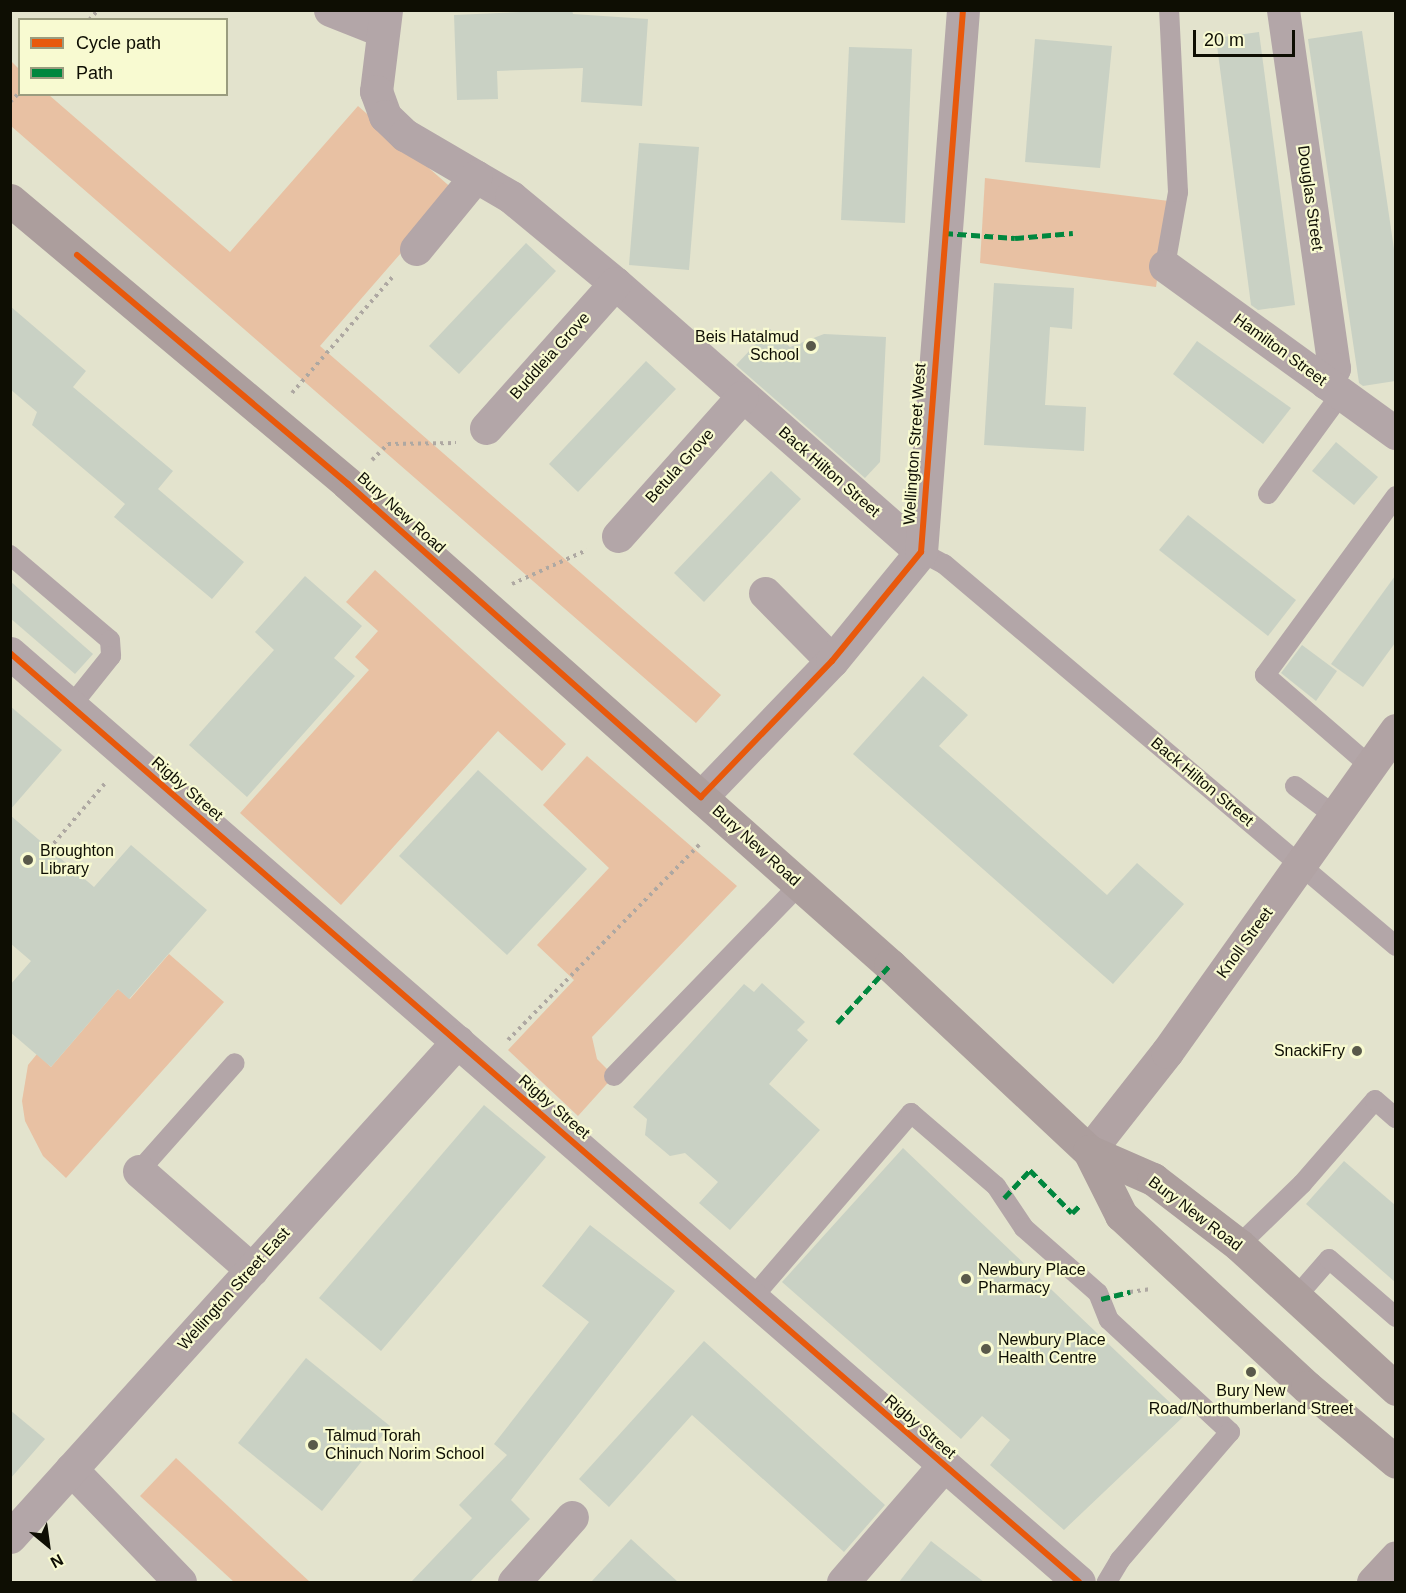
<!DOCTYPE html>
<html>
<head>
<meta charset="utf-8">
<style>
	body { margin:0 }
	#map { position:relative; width:1406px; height:1593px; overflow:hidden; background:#e3e3cd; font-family:Helvetica,sans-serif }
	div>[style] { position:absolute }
	.green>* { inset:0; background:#e8c1a3 }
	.building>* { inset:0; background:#c9d1c4 }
	.path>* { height:4px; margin-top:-2px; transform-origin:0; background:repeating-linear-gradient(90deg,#aea8a2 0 3px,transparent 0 7.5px) }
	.lane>* { height:20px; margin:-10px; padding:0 10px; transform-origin:10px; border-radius:10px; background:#b3a6a8 }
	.street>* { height:33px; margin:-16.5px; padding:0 16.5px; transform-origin:16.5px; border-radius:16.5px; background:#b3a6a8 }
	.secondary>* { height:33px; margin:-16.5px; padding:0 16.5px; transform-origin:16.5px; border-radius:16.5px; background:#b1a3a4 }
	.highway>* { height:33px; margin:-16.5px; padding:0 16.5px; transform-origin:16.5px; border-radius:16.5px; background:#ac9e9d }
	.quiet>* { height:4.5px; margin-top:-2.25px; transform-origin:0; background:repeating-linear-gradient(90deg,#00873e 0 9px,transparent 0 13.5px) }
	.cycleway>* { height:6px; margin:-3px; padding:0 3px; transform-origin:3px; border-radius:3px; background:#e8590c }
	.dots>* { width:16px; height:16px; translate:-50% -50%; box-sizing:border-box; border:3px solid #f8fad1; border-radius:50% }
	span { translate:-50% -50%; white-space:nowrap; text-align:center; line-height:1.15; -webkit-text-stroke:4.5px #f8fad1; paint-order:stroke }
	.street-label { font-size:16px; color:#0e0e03 }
	.poi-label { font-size:16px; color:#0e0e03 }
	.right { translate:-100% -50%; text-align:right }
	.left { translate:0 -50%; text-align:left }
	.frame { position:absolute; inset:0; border:12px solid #0e0e03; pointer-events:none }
	.legend { position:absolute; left:18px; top:18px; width:210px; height:78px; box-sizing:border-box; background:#f8fad1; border:2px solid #9a9c7f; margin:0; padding:8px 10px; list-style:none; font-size:18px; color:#0e0e03 }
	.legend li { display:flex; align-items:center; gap:12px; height:30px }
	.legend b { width:30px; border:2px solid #9a9c7f }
	.north { position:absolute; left:18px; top:1515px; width:60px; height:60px; -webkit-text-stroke:4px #f8fad1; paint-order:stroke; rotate:151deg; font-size:16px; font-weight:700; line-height:24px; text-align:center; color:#0e0e03 }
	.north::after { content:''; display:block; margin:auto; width:21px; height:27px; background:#0e0e03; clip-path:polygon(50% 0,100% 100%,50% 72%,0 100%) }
	.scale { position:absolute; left:1193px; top:30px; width:102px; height:27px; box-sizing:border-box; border:3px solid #0e0e03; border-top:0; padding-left:8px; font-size:18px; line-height:21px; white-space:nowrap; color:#0e0e03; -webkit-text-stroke:4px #f8fad1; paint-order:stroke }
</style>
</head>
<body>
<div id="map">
	<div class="green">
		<div style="clip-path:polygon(11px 61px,19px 69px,20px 94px,49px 95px,230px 252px,358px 106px,455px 191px,320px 346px,721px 695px,696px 723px,11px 126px)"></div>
		<div style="clip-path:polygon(985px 178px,1169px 201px,1156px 287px,980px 263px)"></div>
		<div style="clip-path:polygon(375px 570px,566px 744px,542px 771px,498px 731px,341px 905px,240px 813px,369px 670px,355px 657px,378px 631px,346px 602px)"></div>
		<div style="clip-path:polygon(587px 756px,737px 886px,592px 1037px,597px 1059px,614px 1076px,578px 1116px,508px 1050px,574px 980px,537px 945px,609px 868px,543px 805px)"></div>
		<div style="clip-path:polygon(169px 954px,224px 1002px,66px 1178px,43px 1156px,25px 1121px,22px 1101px,28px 1065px,37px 1054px,51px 1067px,118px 989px,130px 999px)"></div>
		<div style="clip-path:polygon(176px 1458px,310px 1582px,234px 1582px,140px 1496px)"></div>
	</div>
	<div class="building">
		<div style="clip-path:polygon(567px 10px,572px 10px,573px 14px,648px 19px,642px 106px,581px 102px,583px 68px,497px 71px,498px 99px,457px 100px,454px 15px)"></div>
		<div style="clip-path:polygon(1362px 31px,1395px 256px,1395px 381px,1363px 386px,1359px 383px,1308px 39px)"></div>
		<div style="clip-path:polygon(1259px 32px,1295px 305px,1258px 310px,1251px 305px,1216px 38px)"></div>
		<div style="clip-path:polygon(1035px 39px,1112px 46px,1100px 168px,1025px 162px)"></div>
		<div style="clip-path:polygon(849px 47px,912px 49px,905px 223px,841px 220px)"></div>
		<div style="clip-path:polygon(639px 143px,699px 147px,689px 270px,629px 265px)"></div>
		<div style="clip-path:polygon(526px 243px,556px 271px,459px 374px,429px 346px)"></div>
		<div style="clip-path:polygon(994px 283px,1074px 288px,1072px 329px,1050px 327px,1045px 405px,1086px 407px,1084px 451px,984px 445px)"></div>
		<div style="clip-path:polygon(10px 306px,86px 371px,73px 387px,173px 471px,158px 489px,244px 562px,212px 599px,114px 517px,125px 504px,32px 425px,37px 412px,10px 389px)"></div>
		<div style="clip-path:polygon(770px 329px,790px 347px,824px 334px,886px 337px,880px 462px,865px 478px,736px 365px)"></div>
		<div style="clip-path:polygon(1197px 341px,1291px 408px,1263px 444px,1173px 374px)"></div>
		<div style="clip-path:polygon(646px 361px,676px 389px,578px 492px,549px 464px)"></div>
		<div style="clip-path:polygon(1336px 442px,1378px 477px,1354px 505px,1312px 471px)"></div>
		<div style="clip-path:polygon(771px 471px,801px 499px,704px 602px,674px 573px)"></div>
		<div style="clip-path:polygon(1188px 515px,1296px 600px,1268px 636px,1159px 550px)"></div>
		<div style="clip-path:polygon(305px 576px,362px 626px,334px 658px,355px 676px,247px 797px,189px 745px,274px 650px,255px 632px)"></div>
		<div style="clip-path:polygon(1395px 576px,1395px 643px,1363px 687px,1331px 664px)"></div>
		<div style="clip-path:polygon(10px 581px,93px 654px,75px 674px,10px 618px)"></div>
		<div style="clip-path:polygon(1302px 645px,1337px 671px,1316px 701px,1281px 673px)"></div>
		<div style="clip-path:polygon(923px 676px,968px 715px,939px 746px,1107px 895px,1137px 863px,1184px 904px,1113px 984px,853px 754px)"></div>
		<div style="clip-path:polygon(10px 706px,62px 750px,10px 810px)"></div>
		<div style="clip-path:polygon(478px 770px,587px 869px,507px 955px,399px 856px)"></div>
		<div style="clip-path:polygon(10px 815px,94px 887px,131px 845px,207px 910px,129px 999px,118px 989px,51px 1067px,10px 1032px,10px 985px,31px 961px,10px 943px)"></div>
		<div style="clip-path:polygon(762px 983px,805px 1022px,797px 1030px,808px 1040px,769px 1084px,820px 1130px,730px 1230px,699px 1203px,718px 1182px,685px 1153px,670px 1156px,645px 1135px,647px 1119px,633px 1107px,744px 984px,754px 992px)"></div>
		<div style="clip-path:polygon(484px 1105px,546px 1157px,381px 1351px,319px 1298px)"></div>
		<div style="clip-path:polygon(903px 1148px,1184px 1416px,1064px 1530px,990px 1465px,1010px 1440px,982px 1416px,961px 1439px,782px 1282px)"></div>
		<div style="clip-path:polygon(1344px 1161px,1395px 1205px,1395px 1282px,1306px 1204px)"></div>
		<div style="clip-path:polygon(590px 1225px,675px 1291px,511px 1500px,530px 1519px,470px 1582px,411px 1582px,472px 1518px,459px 1505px,507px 1455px,494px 1444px,589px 1322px,542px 1286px)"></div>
		<div style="clip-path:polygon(704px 1341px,885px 1505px,844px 1552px,692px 1415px,609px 1507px,579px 1479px)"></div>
		<div style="clip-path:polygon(306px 1358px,390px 1426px,322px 1511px,238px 1443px)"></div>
		<div style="clip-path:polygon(10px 1410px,45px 1439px,10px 1479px)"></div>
		<div style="clip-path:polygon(631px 1539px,678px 1582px,591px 1582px)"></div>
		<div style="clip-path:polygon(931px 1541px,984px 1582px,899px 1582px)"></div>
	</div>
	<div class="path">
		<div style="left:89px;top:20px;width:13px;rotate:-48deg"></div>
		<div style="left:10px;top:102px;width:14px;rotate:-45deg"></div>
		<div style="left:292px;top:393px;width:157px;rotate:-49.1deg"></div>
		<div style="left:372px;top:460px;width:23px;rotate:-45deg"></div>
		<div style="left:388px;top:444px;width:68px;rotate:-0.8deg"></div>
		<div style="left:512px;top:584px;width:82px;rotate:-24.4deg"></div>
		<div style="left:49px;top:849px;width:89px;rotate:-49.5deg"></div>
		<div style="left:508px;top:1040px;width:277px;rotate:-45.6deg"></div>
		<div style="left:1130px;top:1292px;width:21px;rotate:-8deg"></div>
	</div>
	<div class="lane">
		<div style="left:1165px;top:266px;width:75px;rotate:-80deg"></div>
		<div style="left:1178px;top:192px;width:182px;rotate:-92.8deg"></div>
		<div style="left:1268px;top:494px;width:124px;rotate:-53.9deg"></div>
		<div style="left:921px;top:552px;width:26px;rotate:28deg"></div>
		<div style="left:944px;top:564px;width:592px;rotate:40.2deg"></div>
		<div style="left:10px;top:555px;width:131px;rotate:40.4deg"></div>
		<div style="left:110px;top:640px;width:16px;rotate:86deg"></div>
		<div style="left:111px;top:656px;width:64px;rotate:128.7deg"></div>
		<div style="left:1370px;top:766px;width:139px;rotate:-139.1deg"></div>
		<div style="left:1265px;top:675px;width:222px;rotate:-53.8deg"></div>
		<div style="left:1295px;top:786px;width:50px;rotate:36.9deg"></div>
		<div style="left:614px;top:1076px;width:266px;rotate:-45.9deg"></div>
		<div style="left:139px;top:1171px;width:144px;rotate:-48.4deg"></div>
		<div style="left:1239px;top:1245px;width:88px;rotate:-44.1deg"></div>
		<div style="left:1302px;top:1184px;width:111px;rotate:-49deg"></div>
		<div style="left:1375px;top:1100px;width:28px;rotate:41deg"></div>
		<div style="left:1296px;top:1297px;width:50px;rotate:-49deg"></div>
		<div style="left:1329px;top:1259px;width:89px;rotate:40.9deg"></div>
		<div style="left:752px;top:1298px;width:244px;rotate:-49.3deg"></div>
		<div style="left:911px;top:1113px;width:112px;rotate:40.7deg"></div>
		<div style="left:996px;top:1186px;width:50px;rotate:56.3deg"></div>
		<div style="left:1024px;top:1228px;width:98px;rotate:41.3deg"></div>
		<div style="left:1098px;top:1293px;width:29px;rotate:68deg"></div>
		<div style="left:1109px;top:1320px;width:165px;rotate:42.8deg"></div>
		<div style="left:1230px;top:1432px;width:169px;rotate:130.7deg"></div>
		<div style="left:1120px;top:1560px;width:26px;rotate:121deg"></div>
	</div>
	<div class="street">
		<div style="left:330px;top:10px;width:57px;rotate:21.6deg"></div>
		<div style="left:386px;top:10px;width:82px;rotate:97deg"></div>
		<div style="left:376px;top:91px;width:27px;rotate:70deg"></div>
		<div style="left:385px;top:116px;width:28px;rotate:44deg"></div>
		<div style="left:405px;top:135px;width:123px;rotate:30.3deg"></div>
		<div style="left:511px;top:197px;width:135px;rotate:39.6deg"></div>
		<div style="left:615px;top:283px;width:407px;rotate:41.3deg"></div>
		<div style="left:1283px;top:10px;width:362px;rotate:81.9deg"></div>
		<div style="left:1334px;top:368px;width:17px;rotate:118deg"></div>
		<div style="left:416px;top:249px;width:94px;rotate:-50.6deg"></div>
		<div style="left:1165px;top:266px;width:285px;rotate:35.9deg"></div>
		<div style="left:486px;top:428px;width:194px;rotate:-48.3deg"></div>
		<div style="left:618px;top:536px;width:186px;rotate:-48.3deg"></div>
		<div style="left:765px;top:593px;width:95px;rotate:45.4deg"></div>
		<div style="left:10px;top:653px;width:1416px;rotate:40.99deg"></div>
		<div style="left:701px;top:797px;width:189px;rotate:-46.1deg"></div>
		<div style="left:832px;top:661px;width:141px;rotate:-50.8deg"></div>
		<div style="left:921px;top:552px;width:544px;rotate:-85.57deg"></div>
		<div style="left:139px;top:1171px;width:150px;rotate:41.2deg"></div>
		<div style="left:71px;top:1469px;width:157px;rotate:46deg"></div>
		<div style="left:10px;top:1537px;width:668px;rotate:-47.91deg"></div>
		<div style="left:514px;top:1582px;width:87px;rotate:-48.3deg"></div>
		<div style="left:843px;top:1582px;width:155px;rotate:-49.2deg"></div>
	</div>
	<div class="secondary">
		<div style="left:1089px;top:1151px;width:126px;rotate:-51.8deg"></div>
		<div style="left:1167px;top:1052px;width:395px;rotate:-54.6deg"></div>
		<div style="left:1373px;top:1582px;width:34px;rotate:-47deg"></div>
	</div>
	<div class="highway">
		<div style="left:10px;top:200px;width:441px;rotate:40deg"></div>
		<div style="left:348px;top:484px;width:725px;rotate:41.59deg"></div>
		<div style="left:890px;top:965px;width:272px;rotate:43.1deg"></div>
		<div style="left:1089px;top:1151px;width:70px;rotate:23.6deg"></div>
		<div style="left:1153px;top:1179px;width:108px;rotate:37.5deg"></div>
		<div style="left:1239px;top:1245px;width:213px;rotate:42.5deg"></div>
		<div style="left:1089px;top:1151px;width:72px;rotate:63.4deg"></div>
		<div style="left:1121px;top:1215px;width:253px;rotate:42.8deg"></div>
		<div style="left:1307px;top:1387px;width:116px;rotate:40.1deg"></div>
	</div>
	<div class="quiet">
		<div style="left:944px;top:233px;width:71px;rotate:4deg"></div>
		<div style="left:1015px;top:238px;width:58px;rotate:-4.9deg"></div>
		<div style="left:837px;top:1023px;width:79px;rotate:-47.6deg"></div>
		<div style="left:1004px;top:1198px;width:38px;rotate:-47deg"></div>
		<div style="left:1030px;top:1170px;width:60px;rotate:45.7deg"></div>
		<div style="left:1072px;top:1213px;width:11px;rotate:-45deg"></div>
		<div style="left:1101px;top:1299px;width:30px;rotate:-14deg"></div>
	</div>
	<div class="cycleway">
		<div style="left:77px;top:255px;width:355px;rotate:40.2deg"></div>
		<div style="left:348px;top:484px;width:472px;rotate:41.6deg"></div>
		<div style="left:701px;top:797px;width:189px;rotate:-46.1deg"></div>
		<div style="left:832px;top:661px;width:141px;rotate:-50.8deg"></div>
		<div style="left:921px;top:552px;width:544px;rotate:-85.57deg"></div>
		<div style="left:10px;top:653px;width:1416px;rotate:40.99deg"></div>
	</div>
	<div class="dots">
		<div style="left:811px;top:346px;background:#59594a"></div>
		<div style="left:28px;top:860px;background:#59594a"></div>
		<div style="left:1357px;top:1051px;background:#59594a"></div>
		<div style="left:966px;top:1279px;background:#59594a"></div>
		<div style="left:986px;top:1349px;background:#59594a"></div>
		<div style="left:1251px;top:1372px;background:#59594a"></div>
		<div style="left:313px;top:1445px;background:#59594a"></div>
	</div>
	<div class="street-label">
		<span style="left:1310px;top:198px;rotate:82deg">Douglas Street</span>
		<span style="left:1280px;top:350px;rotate:36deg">Hamilton Street</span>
		<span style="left:550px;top:356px;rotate:-48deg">Buddleia Grove</span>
		<span style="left:915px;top:444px;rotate:-86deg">Wellington Street West</span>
		<span style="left:680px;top:466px;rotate:-48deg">Betula Grove</span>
		<span style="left:829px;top:472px;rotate:41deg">Back Hilton Street</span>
		<span style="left:401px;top:513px;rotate:42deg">Bury New Road</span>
		<span style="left:1202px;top:782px;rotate:40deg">Back Hilton Street</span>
		<span style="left:187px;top:789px;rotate:41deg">Rigby Street</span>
		<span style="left:756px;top:846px;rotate:42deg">Bury New Road</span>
		<span style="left:1245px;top:943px;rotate:-54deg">Knoll Street</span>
		<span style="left:554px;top:1107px;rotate:41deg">Rigby Street</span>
		<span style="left:1195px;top:1214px;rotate:37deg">Bury New Road</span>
		<span style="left:234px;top:1289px;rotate:-48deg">Wellington Street East</span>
		<span style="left:920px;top:1427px;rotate:41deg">Rigby Street</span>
	</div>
	<div class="poi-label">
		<span class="right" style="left:799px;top:346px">Beis Hatalmud<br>School</span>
		<span class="left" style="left:40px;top:860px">Broughton<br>Library</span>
		<span class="right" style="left:1345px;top:1051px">SnackiFry</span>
		<span class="left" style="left:978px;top:1279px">Newbury Place<br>Pharmacy</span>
		<span class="left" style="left:998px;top:1349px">Newbury Place<br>Health Centre</span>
		<span style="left:1251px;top:1400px">Bury New<br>Road/Northumberland Street</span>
		<span class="left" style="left:325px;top:1445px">Talmud Torah<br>Chinuch Norim School</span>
	</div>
	<div class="frame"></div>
	<ul class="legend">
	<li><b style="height:8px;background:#e8590c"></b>Cycle path</li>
	<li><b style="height:8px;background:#00873e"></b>Path</li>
	</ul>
	<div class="north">N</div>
	<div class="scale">20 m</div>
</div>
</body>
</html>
